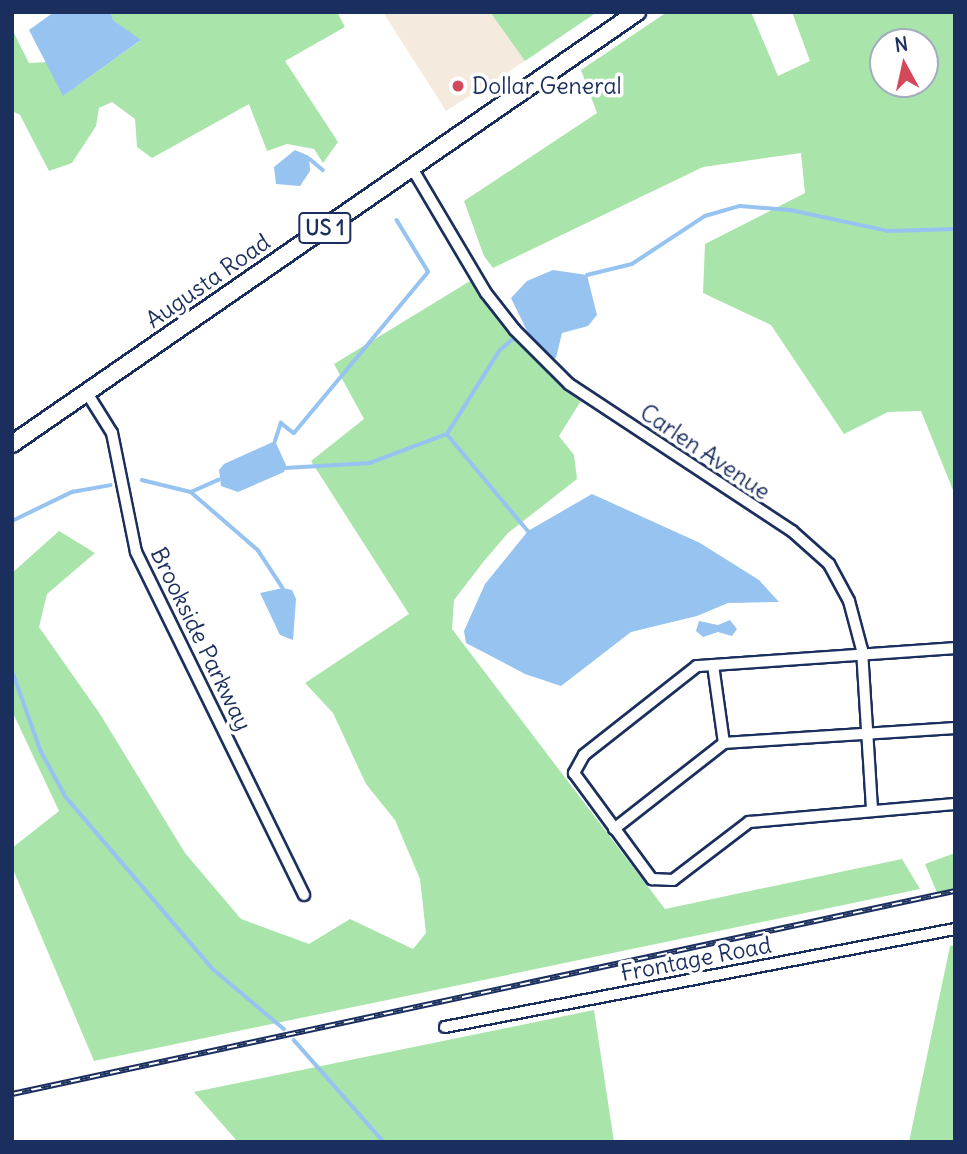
<!DOCTYPE html>
<html>
<head>
<meta charset="utf-8">
<style>
	body { margin:0 }
	#map { position:relative; width:967px; height:1154px; overflow:hidden; background:#fff; font-family:Delius,sans-serif }
	div>[style] { position:absolute }
	.built>* { inset:0; background:#f5eade }
	.green>* { inset:0; background:#a9e4aa }
	.water>* { inset:0; background:#96c3f0 }
	.stream>* { height:3.5px; margin:-1.75px; padding:0 1.75px; transform-origin:1.75px; border-radius:1.75px; background:#96c3f0 }
	.roads { filter:drop-shadow(2px 0 #1b2f5e) drop-shadow(-2px 0 #1b2f5e) drop-shadow(0 2px #1b2f5e) drop-shadow(0 -2px #1b2f5e) }
	.minor>* { height:10px; margin:-5px; padding:0 5px; transform-origin:5px; border-radius:5px; background:#fff }
	.primary>* { height:16px; margin:-8px; padding:0 8px; transform-origin:8px; border-radius:8px; background:#fff }
	.rail>* { height:6px; margin-top:-3px; transform-origin:0; background:repeating-linear-gradient(90deg,#fff 0 10px,#1b2f5e 0 20px); box-sizing:border-box; border-block:2px solid #1b2f5e }
	.dots>* { width:19px; height:19px; translate:-50% -50%; box-sizing:border-box; border:4px solid #fff; border-radius:50% }
	span { translate:-50% -50%; white-space:nowrap; text-align:center; line-height:1.15; -webkit-text-stroke:7px #fff; paint-order:stroke }
	.shield-label span { padding:2px 5px; background:#fff; border:2px solid; border-radius:5px; -webkit-text-stroke-width:0 }
	.shield-label { font-size:21px; color:#1b2f5e; font-weight:700 }
	.poi-label { font-size:23px; color:#1b2f5e }
	.left { translate:0 -50%; text-align:left }
	.street-label { font-size:23px; color:#1b2f5e }
	.frame { position:absolute; inset:0; border:14px solid #1b2f5e; pointer-events:none }
	.north { position:absolute; left:869px; top:28px; width:70px; height:70px; box-sizing:border-box; background:#fff; border:2px solid #a4acbf; border-radius:50%; rotate:352deg; font-size:19px; font-weight:700; line-height:28px; text-align:center; color:#1b2f5e }
	.north::after { content:''; display:block; margin:auto; width:24px; height:32px; background:#d1495b; clip-path:polygon(50% 0,100% 100%,50% 72%,0 100%) }
</style>
</head>
<body>
<div id="map">
	<div class="built">
		<div style="clip-path:polygon(383px 12px,490px 12px,525px 61px,446px 111px)"></div>
	</div>
	<div class="green">
		<div style="clip-path:polygon(111px 12px,337px 12px,345px 27px,285px 61px,338px 142px,323px 163px,314px 149px,287px 144px,267px 151px,249px 104px,152px 158px,137px 147px,135px 119px,112px 102px,99px 108px,96px 126px,72px 163px,49px 171px,20px 115px,12px 111px,12px 29px,29px 63px,46px 62px,64px 95px,140px 41px,113px 20px)"></div>
		<div style="clip-path:polygon(490px 12px,597px 12px,525px 61px)"></div>
		<div style="clip-path:polygon(evenodd,667px 12px,751px 12px,778px 76px,810px 61px,792px 12px,955px 12px,955px 495px,921px 411px,888px 412px,844px 434px,771px 325px,703px 293px,705px 244px,805px 193px,801px 153px,703px 167px,493px 268px,484px 256px,464px 201px,597px 113px,581px 70px,667px 12px,925px 42px,925px 84px,883px 84px,883px 42px,925px 42px)"></div>
		<div style="clip-path:polygon(475px 278px,584px 396px,559px 436px,574px 455px,577px 479px,508px 533px,484px 561px,454px 600px,452px 629px,665px 909px,902px 859px,920px 889px,94px 1061px,12px 867px,12px 848px,59px 811px,12px 711px,12px 573px,59px 531px,95px 553px,47px 594px,39px 627px,100px 714px,185px 853px,241px 919px,309px 944px,350px 919px,413px 949px,426px 933px,420px 879px,395px 820px,366px 784px,333px 713px,305px 683px,409px 614px,311px 461px,364px 419px,334px 364px)"></div>
		<div style="clip-path:polygon(955px 853px,955px 891px,938px 895px,925px 864px)"></div>
		<div style="clip-path:polygon(955px 945px,955px 1142px,909px 1142px,950px 946px)"></div>
		<div style="clip-path:polygon(594px 1010px,614px 1142px,238px 1142px,194px 1092px)"></div>
	</div>
	<div class="water">
		<div style="clip-path:polygon(54px 12px,111px 12px,113px 20px,141px 40px,63px 96px,29px 30px)"></div>
		<div style="clip-path:polygon(295px 150px,309px 156px,310px 171px,300px 186px,276px 184px,274px 167px)"></div>
		<div style="clip-path:polygon(553px 270px,587px 275px,597px 315px,588px 326px,562px 333px,556px 358px,547px 358px,527px 331px,511px 298px,527px 281px)"></div>
		<div style="clip-path:polygon(275px 441px,286px 465px,284px 472px,238px 492px,221px 486px,219px 470px,224px 464px)"></div>
		<div style="clip-path:polygon(592px 494px,700px 543px,759px 580px,779px 602px,728px 603px,697px 616px,631px 632px,561px 686px,525px 674px,466px 643px,464px 631px,485px 584px,528px 531px)"></div>
		<div style="clip-path:polygon(283px 588px,292px 590px,296px 599px,293px 640px,280px 635px,260px 593px)"></div>
		<div style="clip-path:polygon(730px 620px,737px 629px,732px 636px,718px 632px,703px 637px,696px 631px,699px 621px,718px 625px)"></div>
	</div>
	<div class="stream">
		<div style="left:310px;top:159px;width:17px;rotate:40deg"></div>
		<div style="left:587px;top:275px;width:46px;rotate:-13.7deg"></div>
		<div style="left:632px;top:264px;width:87px;rotate:-33.3deg"></div>
		<div style="left:705px;top:216px;width:36px;rotate:-16deg"></div>
		<div style="left:740px;top:206px;width:50px;rotate:4.6deg"></div>
		<div style="left:790px;top:210px;width:101px;rotate:12deg"></div>
		<div style="left:889px;top:231px;width:66px;rotate:-1.7deg"></div>
		<div style="left:447px;top:434px;width:126px;rotate:50.1deg"></div>
		<div style="left:275px;top:441px;width:19px;rotate:-72deg"></div>
		<div style="left:281px;top:423px;width:16px;rotate:38deg"></div>
		<div style="left:294px;top:433px;width:209px;rotate:-50.2deg"></div>
		<div style="left:428px;top:272px;width:60px;rotate:-121.3deg"></div>
		<div style="left:285px;top:468px;width:85px;rotate:-3.4deg"></div>
		<div style="left:370px;top:463px;width:82px;rotate:-20.6deg"></div>
		<div style="left:447px;top:434px;width:99px;rotate:-57.8deg"></div>
		<div style="left:500px;top:350px;width:16px;rotate:-40deg"></div>
		<div style="left:142px;top:480px;width:50px;rotate:13.8deg"></div>
		<div style="left:191px;top:492px;width:89px;rotate:40.9deg"></div>
		<div style="left:258px;top:550px;width:45px;rotate:56.7deg"></div>
		<div style="left:191px;top:492px;width:30px;rotate:-24deg"></div>
		<div style="left:12px;top:521px;width:67px;rotate:-25.8deg"></div>
		<div style="left:72px;top:492px;width:39px;rotate:-10deg"></div>
		<div style="left:12px;top:670px;width:86px;rotate:70.3deg"></div>
		<div style="left:41px;top:751px;width:52px;rotate:61.5deg"></div>
		<div style="left:66px;top:797px;width:226px;rotate:49.5deg"></div>
		<div style="left:213px;top:969px;width:93px;rotate:40.2deg"></div>
		<div style="left:294px;top:1040px;width:136px;rotate:48.6deg"></div>
	</div>
	<div class="roads">
		<div class="minor">
			<div style="left:412px;top:168px;width:145px;rotate:59.4deg"></div>
			<div style="left:486px;top:293px;width:47px;rotate:51.9deg"></div>
			<div style="left:515px;top:330px;width:76px;rotate:45deg"></div>
			<div style="left:569px;top:384px;width:267px;rotate:33.4deg"></div>
			<div style="left:792px;top:531px;width:50px;rotate:41.7deg"></div>
			<div style="left:829px;top:564px;width:42px;rotate:61.6deg"></div>
			<div style="left:849px;top:601px;width:51px;rotate:75.1deg"></div>
			<div style="left:862px;top:650px;width:161px;rotate:86.4deg"></div>
			<div style="left:87px;top:393px;width:47px;rotate:58deg"></div>
			<div style="left:112px;top:433px;width:121px;rotate:78.6deg"></div>
			<div style="left:136px;top:552px;width:382px;rotate:63.9deg"></div>
			<div style="left:955px;top:648px;width:259px;rotate:176deg"></div>
			<div style="left:697px;top:666px;width:144px;rotate:141.8deg"></div>
			<div style="left:584px;top:755px;width:21px;rotate:119deg"></div>
			<div style="left:574px;top:773px;width:132px;rotate:53.7deg"></div>
			<div style="left:652px;top:879px;width:21px;rotate:3deg"></div>
			<div style="left:673px;top:880px;width:96px;rotate:-37.3deg"></div>
			<div style="left:749px;top:822px;width:207px;rotate:-5deg"></div>
			<div style="left:713px;top:665px;width:79px;rotate:82deg"></div>
			<div style="left:614px;top:829px;width:140px;rotate:-38deg"></div>
			<div style="left:724px;top:743px;width:231px;rotate:-3.7deg"></div>
			<div style="left:445px;top:1027px;width:519px;rotate:-10.88deg"></div>
		</div>
		<div class="primary">
			<div style="left:12px;top:444px;width:760px;rotate:-34.65deg"></div>
		</div>
	</div>
	<div class="rail">
		<div style="left:12px;top:1094px;width:965px;rotate:-12.15deg"></div>
	</div>
	<div class="dots">
		<div style="left:458px;top:86px;background:#d1495b"></div>
	</div>
	<div class="shield-label">
		<span style="left:325px;top:228px">US 1</span>
	</div>
	<div class="poi-label">
		<span class="left" style="left:472px;top:86px">Dollar General</span>
	</div>
	<div class="street-label">
		<span style="left:208px;top:281px;rotate:-35deg">Augusta Road</span>
		<span style="left:705px;top:452px;rotate:34deg">Carlen Avenue</span>
		<span style="left:201px;top:639px;rotate:64deg">Brookside Parkway</span>
		<span style="left:696px;top:959px;rotate:-11deg">Frontage Road</span>
	</div>
	<div class="frame"></div>
	<div class="north">N</div>
</div>
</body>
</html>
